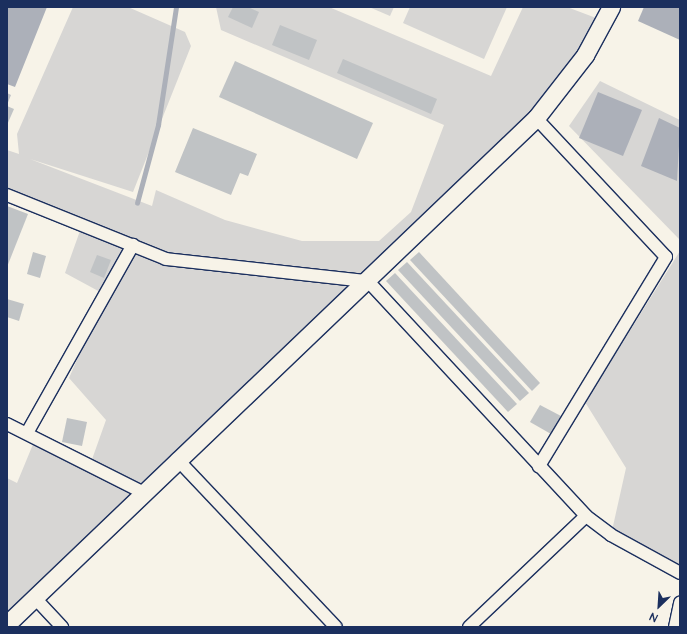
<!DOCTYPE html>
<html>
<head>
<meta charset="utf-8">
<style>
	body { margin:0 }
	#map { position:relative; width:687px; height:634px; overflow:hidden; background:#f7f3e8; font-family:"Architects Daughter",sans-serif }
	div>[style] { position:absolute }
	.green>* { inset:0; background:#d7d6d4 }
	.water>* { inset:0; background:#acb0b9 }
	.stream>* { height:4.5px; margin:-2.25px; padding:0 2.25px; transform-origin:2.25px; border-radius:2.25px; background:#acb0b9 }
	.building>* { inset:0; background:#c0c3c5 }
	.roads { filter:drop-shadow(1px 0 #1b2f5e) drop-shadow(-1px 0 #1b2f5e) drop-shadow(0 1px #1b2f5e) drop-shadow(0 -1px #1b2f5e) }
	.street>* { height:12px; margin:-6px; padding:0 6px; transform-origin:6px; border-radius:6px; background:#f7f3e8 }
	.secondary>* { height:17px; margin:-8.5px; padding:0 8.5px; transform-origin:8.5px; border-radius:8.5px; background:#f7f3e8 }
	span { translate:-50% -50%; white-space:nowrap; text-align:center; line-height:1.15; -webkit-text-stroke:4px #f7f3e8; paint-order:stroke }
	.frame { position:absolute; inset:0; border:8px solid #1b2f5e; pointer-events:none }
	.north { position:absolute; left:639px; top:586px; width:40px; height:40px; -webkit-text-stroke:3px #f7f3e8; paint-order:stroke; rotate:205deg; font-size:11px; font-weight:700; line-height:16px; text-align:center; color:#1b2f5e }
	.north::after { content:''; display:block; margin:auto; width:14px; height:18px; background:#1b2f5e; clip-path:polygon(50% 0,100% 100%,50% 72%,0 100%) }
</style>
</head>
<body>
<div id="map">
	<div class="green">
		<div style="clip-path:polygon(73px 7px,128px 7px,185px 32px,191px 46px,133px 192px,30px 159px,152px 206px,156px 190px,225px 220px,302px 241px,379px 241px,411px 212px,444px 125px,221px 30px,216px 7px,329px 7px,491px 76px,523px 7px,567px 7px,604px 21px,554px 97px,7px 623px,7px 478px,17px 483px,36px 437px,90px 465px,106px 420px,69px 378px,107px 291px,102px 293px,65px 273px,81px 228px,135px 247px,7px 195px,7px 150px,19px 154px,17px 134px)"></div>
		<div style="clip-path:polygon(369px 7px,394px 7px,390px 16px)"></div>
		<div style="clip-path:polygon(410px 7px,507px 7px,484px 59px,403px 23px)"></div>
		<div style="clip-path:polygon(600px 81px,680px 120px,679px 239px,569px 126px)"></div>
		<div style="clip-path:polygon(680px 251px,680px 580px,611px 535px,626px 468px,585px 402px)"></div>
	</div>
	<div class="water">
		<div style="clip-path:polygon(7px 7px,47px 7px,15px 87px,7px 84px)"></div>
		<div style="clip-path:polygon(644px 7px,680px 7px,680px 40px,638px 21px)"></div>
		<div style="clip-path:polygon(598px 92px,642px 110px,623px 156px,579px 138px)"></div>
		<div style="clip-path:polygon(659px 118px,680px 128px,677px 181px,641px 166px)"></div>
	</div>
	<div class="stream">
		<div style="left:137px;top:203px;width:81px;rotate:-74.9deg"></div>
		<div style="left:158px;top:125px;width:119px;rotate:-81.3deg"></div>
	</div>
	<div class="building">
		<div style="clip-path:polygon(233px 7px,248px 7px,259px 12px,252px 28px,228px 17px)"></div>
		<div style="clip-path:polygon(280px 25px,317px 40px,309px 60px,272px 45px)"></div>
		<div style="clip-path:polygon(343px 59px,437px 99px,431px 114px,337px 73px)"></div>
		<div style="clip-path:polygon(235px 61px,373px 123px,357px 159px,219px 97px)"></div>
		<div style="clip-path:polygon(7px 93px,11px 95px,7px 105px)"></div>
		<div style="clip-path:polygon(7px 106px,14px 109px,7px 125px)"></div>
		<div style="clip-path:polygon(193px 128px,257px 154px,248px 176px,240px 173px,231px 195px,175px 172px)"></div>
		<div style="clip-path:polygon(7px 206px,28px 214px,7px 267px)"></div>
		<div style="clip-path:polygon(33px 252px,46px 256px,40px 278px,27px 274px)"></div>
		<div style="clip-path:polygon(419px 252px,540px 383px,532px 391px,410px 260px)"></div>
		<div style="clip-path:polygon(97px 255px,111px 260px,104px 278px,90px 272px)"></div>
		<div style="clip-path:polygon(407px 262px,529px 393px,520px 401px,398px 270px)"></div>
		<div style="clip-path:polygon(395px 273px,517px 404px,508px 412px,386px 281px)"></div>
		<div style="clip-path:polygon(7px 299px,24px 304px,19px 321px,7px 317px)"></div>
		<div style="clip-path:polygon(540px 405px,561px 416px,551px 434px,530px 422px)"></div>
		<div style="clip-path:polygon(67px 418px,87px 422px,82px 446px,62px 442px)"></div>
	</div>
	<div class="roads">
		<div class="street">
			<div style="left:536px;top:118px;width:190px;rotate:46.9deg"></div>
			<div style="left:666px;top:257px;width:245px;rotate:121.3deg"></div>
			<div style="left:7px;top:195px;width:171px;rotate:21.9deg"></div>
			<div style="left:166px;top:259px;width:199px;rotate:6.3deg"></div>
			<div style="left:366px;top:279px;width:323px;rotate:47.1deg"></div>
			<div style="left:586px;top:516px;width:31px;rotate:37deg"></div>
			<div style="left:611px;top:535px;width:79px;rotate:28.8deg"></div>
			<div style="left:7px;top:424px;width:151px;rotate:26.7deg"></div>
			<div style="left:27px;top:433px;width:216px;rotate:-60.6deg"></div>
			<div style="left:177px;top:459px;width:231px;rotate:46.6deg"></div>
			<div style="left:35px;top:598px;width:40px;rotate:47deg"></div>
			<div style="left:469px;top:627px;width:161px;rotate:-43.5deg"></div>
			<div style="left:675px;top:627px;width:25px;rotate:-78deg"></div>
		</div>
		<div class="secondary">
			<div style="left:7px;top:624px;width:732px;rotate:-43.73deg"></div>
			<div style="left:536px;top:118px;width:80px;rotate:-52.1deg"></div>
			<div style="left:585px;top:55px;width:55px;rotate:-61.6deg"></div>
		</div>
	</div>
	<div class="frame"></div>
	<div class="north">N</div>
</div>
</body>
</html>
